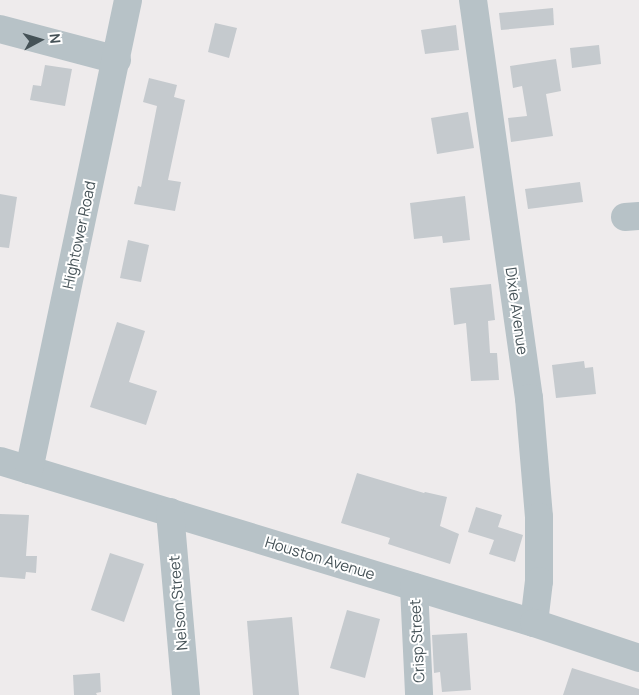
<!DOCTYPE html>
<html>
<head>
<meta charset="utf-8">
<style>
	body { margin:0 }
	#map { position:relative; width:639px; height:695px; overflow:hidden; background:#eeebec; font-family:Manrope,sans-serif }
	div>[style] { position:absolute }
	.building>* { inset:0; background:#c5cace }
	.minor>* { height:28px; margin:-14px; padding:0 14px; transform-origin:14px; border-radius:14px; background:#b7c2c7 }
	span { translate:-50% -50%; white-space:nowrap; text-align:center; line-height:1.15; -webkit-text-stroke:4px #fff; paint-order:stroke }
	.street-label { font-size:15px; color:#455257 }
	.north { position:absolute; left:15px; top:15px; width:50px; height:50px; -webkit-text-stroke:4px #fff; paint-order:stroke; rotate:84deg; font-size:14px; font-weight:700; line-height:20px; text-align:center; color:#455257 }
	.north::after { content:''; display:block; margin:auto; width:18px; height:22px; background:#455257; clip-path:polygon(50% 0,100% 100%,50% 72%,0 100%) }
</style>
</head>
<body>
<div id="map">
	<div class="building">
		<div style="clip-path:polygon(553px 8px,554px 25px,501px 30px,499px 13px)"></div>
		<div style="clip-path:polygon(215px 23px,237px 28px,229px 58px,208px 52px)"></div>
		<div style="clip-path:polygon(456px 25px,459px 50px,425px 54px,421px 30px)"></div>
		<div style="clip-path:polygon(599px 45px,601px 64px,572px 68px,570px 48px)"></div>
		<div style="clip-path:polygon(556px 59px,561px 91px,546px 94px,553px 136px,511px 142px,508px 118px,527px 116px,522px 86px,513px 88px,510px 66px)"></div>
		<div style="clip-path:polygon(45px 65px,72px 69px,65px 106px,30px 100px,33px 85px,41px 86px)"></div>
		<div style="clip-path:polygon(149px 78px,177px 85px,174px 97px,185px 100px,168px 180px,181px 182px,175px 211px,134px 204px,138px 186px,141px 187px,157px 106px,143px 102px)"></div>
		<div style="clip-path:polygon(468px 112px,474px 148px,437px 154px,431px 118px)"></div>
		<div style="clip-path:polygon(580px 182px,583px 202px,528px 209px,525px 189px)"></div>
		<div style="clip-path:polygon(0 194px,17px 197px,9px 248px,0 247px)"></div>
		<div style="clip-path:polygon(465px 196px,470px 240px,443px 243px,442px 236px,414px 239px,410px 203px)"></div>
		<div style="clip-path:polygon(128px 240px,149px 245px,141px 282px,120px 278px)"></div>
		<div style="clip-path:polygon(491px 284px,495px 320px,488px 321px,490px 353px,497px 353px,499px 380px,471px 381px,466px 323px,454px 325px,450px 288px)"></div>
		<div style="clip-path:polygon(117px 322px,145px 331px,129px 382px,157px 391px,146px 425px,90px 407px)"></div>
		<div style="clip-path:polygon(584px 361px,585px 368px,593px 367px,596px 394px,556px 398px,552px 365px)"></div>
		<div style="clip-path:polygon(357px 473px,424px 493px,425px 492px,447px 497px,440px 526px,459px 534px,450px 564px,388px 544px,390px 538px,341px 523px)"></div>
		<div style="clip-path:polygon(476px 507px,502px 515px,498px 527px,523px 535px,515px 562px,489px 554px,494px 540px,468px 532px)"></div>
		<div style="clip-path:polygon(0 514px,29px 515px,26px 556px,37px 556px,36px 573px,26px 572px,25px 579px,0 577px)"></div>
		<div style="clip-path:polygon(110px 553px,144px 564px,124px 622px,91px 610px)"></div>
		<div style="clip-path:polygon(347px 610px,380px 619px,365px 678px,330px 668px)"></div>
		<div style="clip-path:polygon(292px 617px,299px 695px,253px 695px,247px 621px)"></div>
		<div style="clip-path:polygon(467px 633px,471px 690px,442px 692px,440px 672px,434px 673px,432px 635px)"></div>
		<div style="clip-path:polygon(572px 668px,639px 689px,639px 695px,563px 695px)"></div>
		<div style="clip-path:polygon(100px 673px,101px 692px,96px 693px,97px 695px,74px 695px,73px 675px)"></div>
	</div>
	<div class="minor">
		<div style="left:473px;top:0;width:402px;rotate:82deg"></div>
		<div style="left:529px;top:398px;width:119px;rotate:85.2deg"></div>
		<div style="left:539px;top:517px;width:64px;rotate:90deg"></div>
		<div style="left:539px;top:581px;width:42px;rotate:96.8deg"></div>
		<div style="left:0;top:29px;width:121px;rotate:14.8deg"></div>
		<div style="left:625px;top:217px;width:14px;rotate:-4deg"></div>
		<div style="left:0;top:461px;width:558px;rotate:16.88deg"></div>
		<div style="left:534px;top:623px;width:111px;rotate:18.4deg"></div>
		<div style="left:29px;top:470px;width:480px;rotate:-78.1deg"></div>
		<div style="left:170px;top:512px;width:184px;rotate:85deg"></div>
		<div style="left:414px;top:587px;width:108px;rotate:87.3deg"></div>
	</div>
	<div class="street-label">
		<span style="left:79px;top:235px;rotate:-78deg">Hightower Road</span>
		<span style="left:517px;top:311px;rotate:82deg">Dixie Avenue</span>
		<span style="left:320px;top:558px;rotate:17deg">Houston Avenue</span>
		<span style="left:178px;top:603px;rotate:-95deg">Nelson Street</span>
		<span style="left:417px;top:641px;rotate:-93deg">Crisp Street</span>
	</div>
	<div class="north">N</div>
</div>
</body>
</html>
